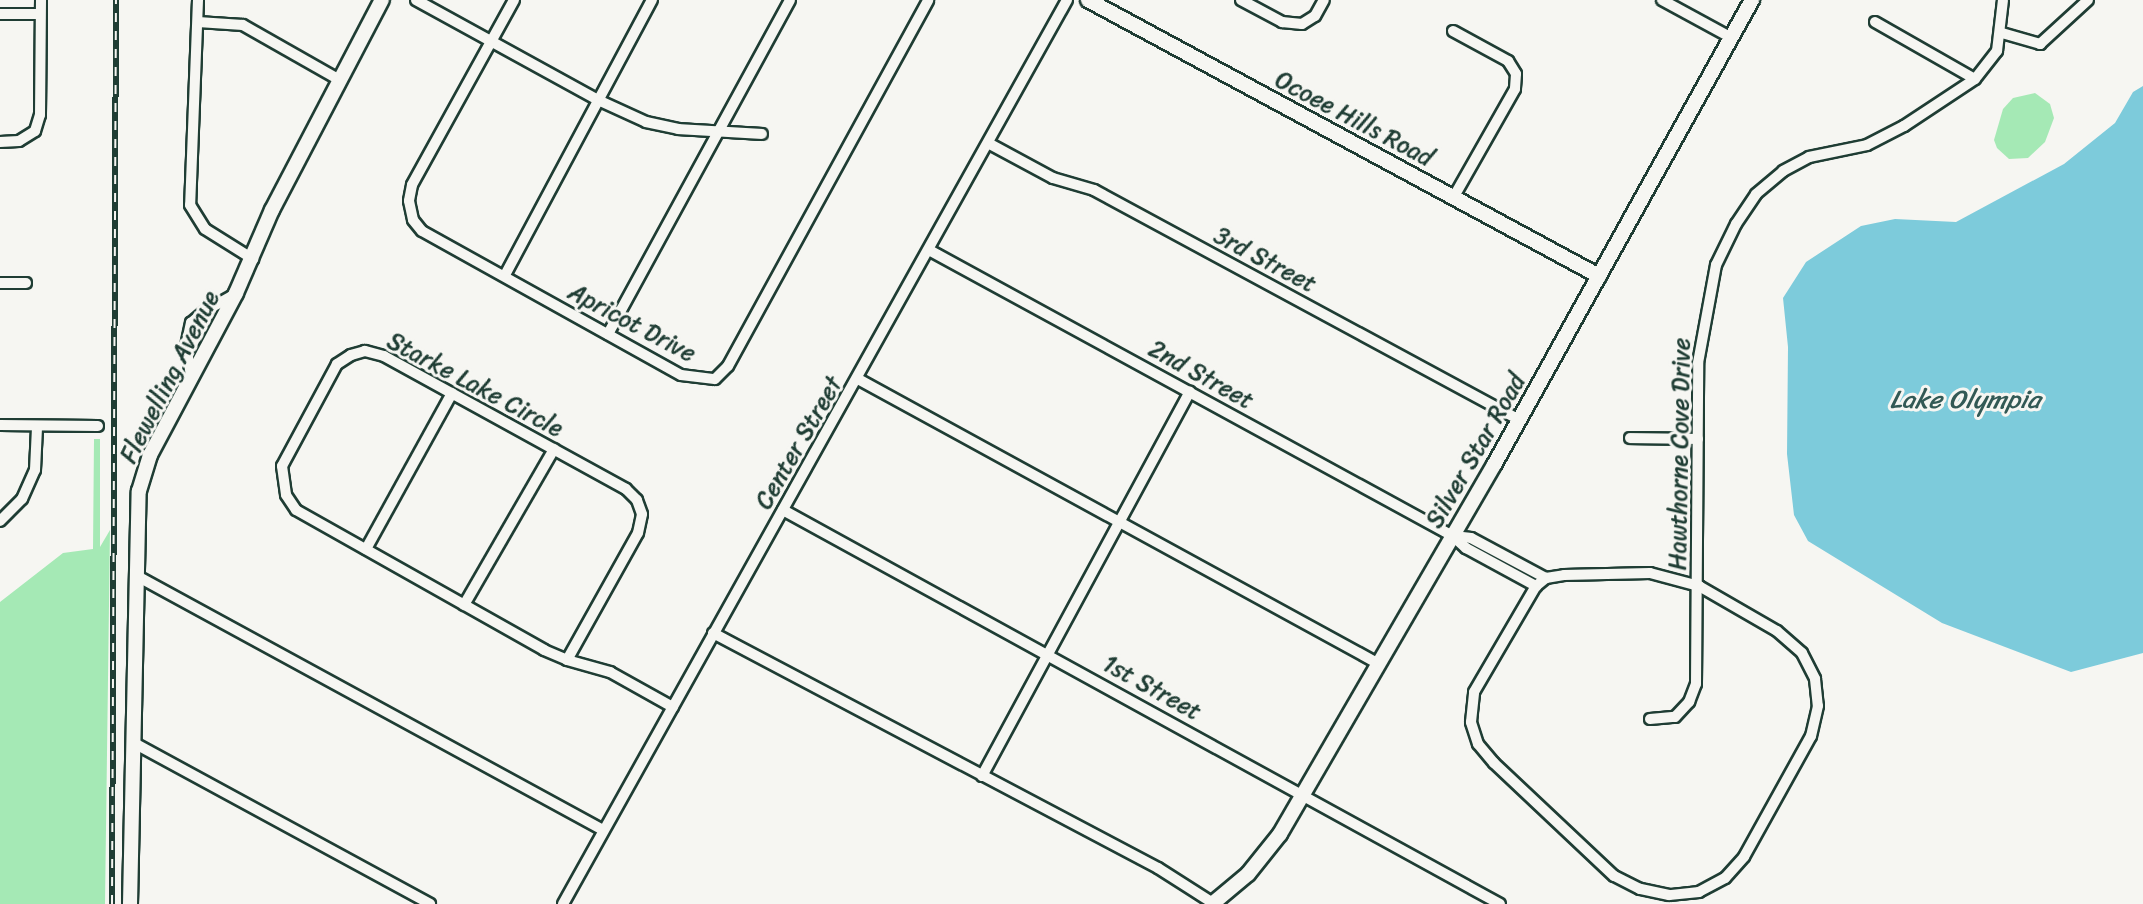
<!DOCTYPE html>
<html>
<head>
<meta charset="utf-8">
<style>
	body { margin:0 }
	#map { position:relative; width:2143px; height:904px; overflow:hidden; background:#f6f6f2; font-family:Sriracha,sans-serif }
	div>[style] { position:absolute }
	.green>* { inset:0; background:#a5e9b5 }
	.water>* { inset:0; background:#7dcbdb }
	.roads { filter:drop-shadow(2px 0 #1f3d34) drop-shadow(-2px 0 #1f3d34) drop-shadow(0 2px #1f3d34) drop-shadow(0 -2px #1f3d34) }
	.street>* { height:10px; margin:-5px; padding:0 5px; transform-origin:5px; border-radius:5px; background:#f6f6f2 }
	.secondary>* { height:14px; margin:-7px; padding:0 7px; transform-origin:7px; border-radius:7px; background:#f6f6f2 }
	.rail>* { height:6px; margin-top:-3px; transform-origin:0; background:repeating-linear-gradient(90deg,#f6f6f2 0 9px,#1f3d34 0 18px); box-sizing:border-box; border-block:2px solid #1f3d34 }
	span { translate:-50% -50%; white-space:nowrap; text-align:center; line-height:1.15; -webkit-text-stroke:6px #f6f6f2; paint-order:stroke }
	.street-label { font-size:24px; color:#1f3d34 }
	.water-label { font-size:26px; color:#325955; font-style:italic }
</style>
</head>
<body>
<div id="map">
	<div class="green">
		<div style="clip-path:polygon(2035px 93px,2050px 104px,2054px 118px,2045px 142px,2028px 158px,2009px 159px,1997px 148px,1994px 140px,2003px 109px,2013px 98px)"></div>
		<div style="clip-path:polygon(94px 439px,100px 439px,100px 547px,110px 530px,105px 904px,0 904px,0 602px,63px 553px,93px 549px)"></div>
	</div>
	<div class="water">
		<div style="clip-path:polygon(2143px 86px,2143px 653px,2071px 672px,1942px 623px,1808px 541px,1794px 515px,1787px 454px,1788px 347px,1783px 298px,1806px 262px,1861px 226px,1895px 219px,1956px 222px,2064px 164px,2115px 123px,2133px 92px)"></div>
	</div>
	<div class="roads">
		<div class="street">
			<div style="left:198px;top:0;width:205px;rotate:92.2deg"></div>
			<div style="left:190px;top:205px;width:28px;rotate:58deg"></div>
			<div style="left:205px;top:229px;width:57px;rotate:32deg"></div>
			<div style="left:416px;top:0;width:208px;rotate:28.8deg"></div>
			<div style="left:598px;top:100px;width:53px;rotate:24.6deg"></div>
			<div style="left:646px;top:122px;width:33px;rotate:12deg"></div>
			<div style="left:678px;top:129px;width:84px;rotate:3.4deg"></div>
			<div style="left:514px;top:0;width:211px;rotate:118.9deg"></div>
			<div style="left:412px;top:185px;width:16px;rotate:101deg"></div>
			<div style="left:409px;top:201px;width:19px;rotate:78deg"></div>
			<div style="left:413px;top:220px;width:14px;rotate:51deg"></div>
			<div style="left:422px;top:231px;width:296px;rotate:29.1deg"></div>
			<div style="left:681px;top:375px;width:34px;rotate:7deg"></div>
			<div style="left:715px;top:379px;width:18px;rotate:-45deg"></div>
			<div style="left:728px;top:366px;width:417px;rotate:-61.3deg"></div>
			<div style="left:1241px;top:0;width:47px;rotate:28.2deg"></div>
			<div style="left:1282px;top:22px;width:20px;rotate:6deg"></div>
			<div style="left:1302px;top:24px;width:15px;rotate:-32deg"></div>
			<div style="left:1315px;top:16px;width:18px;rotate:-61deg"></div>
			<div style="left:1662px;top:0;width:80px;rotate:28.5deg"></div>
			<div style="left:0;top:14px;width:40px"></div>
			<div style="left:198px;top:22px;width:45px;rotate:3.8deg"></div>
			<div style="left:243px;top:25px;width:112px;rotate:29.6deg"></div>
			<div style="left:1875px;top:22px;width:115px;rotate:29.7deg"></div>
			<div style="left:1453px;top:31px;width:63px;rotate:28.6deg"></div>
			<div style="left:1508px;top:61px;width:15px;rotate:58deg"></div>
			<div style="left:1516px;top:74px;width:15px;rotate:94deg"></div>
			<div style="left:1515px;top:89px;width:125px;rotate:119.6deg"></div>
			<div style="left:2002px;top:33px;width:40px;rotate:16deg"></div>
			<div style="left:2040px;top:44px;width:65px;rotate:-42.5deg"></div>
			<div style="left:0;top:142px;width:19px;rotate:-3deg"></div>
			<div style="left:19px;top:141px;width:19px;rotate:-32deg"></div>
			<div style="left:35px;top:131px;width:17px;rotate:-73deg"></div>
			<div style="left:40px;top:115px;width:115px;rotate:-89.5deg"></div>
			<div style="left:988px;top:143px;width:74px;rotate:28.3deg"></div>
			<div style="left:1053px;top:178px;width:43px;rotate:16.3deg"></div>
			<div style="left:1094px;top:190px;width:483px;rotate:28.4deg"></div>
			<div style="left:929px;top:250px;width:597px;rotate:28.63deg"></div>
			<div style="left:1453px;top:536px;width:18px;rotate:43deg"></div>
			<div style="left:1466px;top:548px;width:80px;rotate:28.5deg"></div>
			<div style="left:505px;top:275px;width:312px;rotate:-61.9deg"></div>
			<div style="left:0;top:283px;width:26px"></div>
			<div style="left:608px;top:334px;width:380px;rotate:-61.4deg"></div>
			<div style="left:191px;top:376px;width:30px;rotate:-99deg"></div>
			<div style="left:186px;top:346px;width:24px;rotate:-78deg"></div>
			<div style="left:191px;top:323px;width:18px;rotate:-41deg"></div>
			<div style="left:205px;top:311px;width:31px;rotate:-29deg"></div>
			<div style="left:858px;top:379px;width:594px;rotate:28.68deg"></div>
			<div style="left:0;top:425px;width:98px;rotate:0.6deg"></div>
			<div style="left:1630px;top:438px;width:68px;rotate:0.8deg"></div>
			<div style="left:783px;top:510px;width:818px;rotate:28.79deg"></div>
			<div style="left:0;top:521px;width:31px;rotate:-45deg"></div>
			<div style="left:22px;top:499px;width:32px;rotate:-66deg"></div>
			<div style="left:35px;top:470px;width:43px;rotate:-87.3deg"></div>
			<div style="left:1453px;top:536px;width:18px;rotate:6deg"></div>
			<div style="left:1471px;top:538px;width:85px;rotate:28.1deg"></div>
			<div style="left:366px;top:549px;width:178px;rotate:-61.1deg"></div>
			<div style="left:1650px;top:573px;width:51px;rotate:14.9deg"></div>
			<div style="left:1699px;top:586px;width:90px;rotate:30deg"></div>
			<div style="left:1777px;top:631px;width:33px;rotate:41deg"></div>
			<div style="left:1802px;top:653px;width:29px;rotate:63deg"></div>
			<div style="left:1815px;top:679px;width:27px;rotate:84deg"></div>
			<div style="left:1818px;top:706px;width:31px;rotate:103deg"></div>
			<div style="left:1811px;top:736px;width:138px;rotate:119deg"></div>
			<div style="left:1744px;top:857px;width:28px;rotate:132deg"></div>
			<div style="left:1725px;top:878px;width:30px;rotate:152deg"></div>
			<div style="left:1699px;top:892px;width:30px;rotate:174deg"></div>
			<div style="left:1669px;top:895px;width:30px;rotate:-168deg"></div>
			<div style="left:1640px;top:889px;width:29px;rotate:-153deg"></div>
			<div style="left:1614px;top:876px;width:165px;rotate:-136.7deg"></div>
			<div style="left:1494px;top:763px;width:25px;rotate:-130deg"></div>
			<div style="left:1478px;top:744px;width:23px;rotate:-108deg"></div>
			<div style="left:1471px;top:722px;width:30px;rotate:-84deg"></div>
			<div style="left:1474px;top:692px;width:123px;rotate:-59.7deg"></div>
			<div style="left:1536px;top:586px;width:13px;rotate:-39deg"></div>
			<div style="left:1546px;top:578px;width:18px;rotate:-9deg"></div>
			<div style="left:1564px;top:575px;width:86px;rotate:-1.3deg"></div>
			<div style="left:137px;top:576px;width:531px;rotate:28.59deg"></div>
			<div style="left:464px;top:605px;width:180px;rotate:-60deg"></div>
			<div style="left:713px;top:633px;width:503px;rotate:27.84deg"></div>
			<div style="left:1158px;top:868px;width:65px;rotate:32.5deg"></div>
			<div style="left:567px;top:660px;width:145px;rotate:-60.8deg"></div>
			<div style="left:638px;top:533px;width:19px;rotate:-78deg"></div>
			<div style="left:642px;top:514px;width:15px;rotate:-110deg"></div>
			<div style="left:637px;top:500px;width:16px;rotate:-135deg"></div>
			<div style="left:626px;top:489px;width:276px;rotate:-151.2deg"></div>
			<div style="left:384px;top:356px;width:20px;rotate:-165deg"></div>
			<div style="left:365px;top:351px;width:15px;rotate:164deg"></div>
			<div style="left:351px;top:355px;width:17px;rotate:147deg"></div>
			<div style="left:337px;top:364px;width:116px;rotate:118.3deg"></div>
			<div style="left:282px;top:466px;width:29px;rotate:82deg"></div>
			<div style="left:286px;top:495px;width:18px;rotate:56deg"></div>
			<div style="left:296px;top:510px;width:285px;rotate:29.4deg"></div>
			<div style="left:544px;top:650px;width:25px;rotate:23deg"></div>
			<div style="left:567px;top:660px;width:45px;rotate:15.6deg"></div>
			<div style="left:610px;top:672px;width:72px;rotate:29.1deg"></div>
			<div style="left:1650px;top:719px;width:25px;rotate:-5deg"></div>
			<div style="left:1675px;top:717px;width:21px;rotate:-47deg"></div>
			<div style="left:1689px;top:702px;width:19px;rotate:-69deg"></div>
			<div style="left:1696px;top:684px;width:321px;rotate:-89.6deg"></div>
			<div style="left:1698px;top:363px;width:100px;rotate:-79.6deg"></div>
			<div style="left:1716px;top:265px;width:46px;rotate:-64deg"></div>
			<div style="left:1736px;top:224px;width:36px;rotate:-56deg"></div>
			<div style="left:1756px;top:194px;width:35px;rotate:-40deg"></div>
			<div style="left:1783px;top:171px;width:30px;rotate:-28deg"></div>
			<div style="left:1809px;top:157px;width:59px;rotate:-11.7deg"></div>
			<div style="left:1867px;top:145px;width:42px;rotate:-27.2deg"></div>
			<div style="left:1904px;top:126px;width:85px;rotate:-33.5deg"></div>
			<div style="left:1975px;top:79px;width:36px;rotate:-52deg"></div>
			<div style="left:1997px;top:51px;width:51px;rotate:-83.3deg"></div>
			<div style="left:134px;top:743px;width:337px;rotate:28.5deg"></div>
			<div style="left:982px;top:776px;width:437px;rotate:-61.6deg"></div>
			<div style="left:563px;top:904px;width:1035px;rotate:-60.86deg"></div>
		</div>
		<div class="secondary">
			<div style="left:1088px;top:0;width:581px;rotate:28.37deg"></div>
			<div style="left:130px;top:904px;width:413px;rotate:-88.8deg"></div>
			<div style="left:139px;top:491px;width:38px;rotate:-73deg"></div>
			<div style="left:150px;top:455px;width:183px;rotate:-62deg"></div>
			<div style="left:236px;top:293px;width:90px;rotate:-66.6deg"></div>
			<div style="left:272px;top:210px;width:237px;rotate:-62.4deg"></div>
			<div style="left:1212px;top:904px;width:47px;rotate:-39.8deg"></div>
			<div style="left:1248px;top:874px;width:51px;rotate:-51.3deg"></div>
			<div style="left:1280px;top:834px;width:427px;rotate:-59.9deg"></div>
			<div style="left:1494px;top:465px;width:532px;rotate:-60.98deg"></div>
		</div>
	</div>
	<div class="rail">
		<div style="left:112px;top:904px;width:904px;rotate:-89.75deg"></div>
	</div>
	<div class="street-label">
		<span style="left:1354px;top:119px;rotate:28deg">Ocoee Hills Road</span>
		<span style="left:1265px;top:260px;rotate:28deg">3rd Street</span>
		<span style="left:632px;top:323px;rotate:28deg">Apricot Drive</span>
		<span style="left:1201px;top:375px;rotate:29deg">2nd Street</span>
		<span style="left:170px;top:377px;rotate:-63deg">Flewelling Avenue</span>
		<span style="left:475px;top:385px;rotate:28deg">Starke Lake Circle</span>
		<span style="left:799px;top:443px;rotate:-60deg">Center Street</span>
		<span style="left:1476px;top:451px;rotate:-60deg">Silver Star Road</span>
		<span style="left:1680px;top:454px;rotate:-89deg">Hawthorne Cove Drive</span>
		<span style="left:1152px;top:688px;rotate:29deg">1st Street</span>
	</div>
	<div class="water-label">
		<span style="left:1965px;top:400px">Lake Olympia</span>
	</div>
</div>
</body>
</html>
